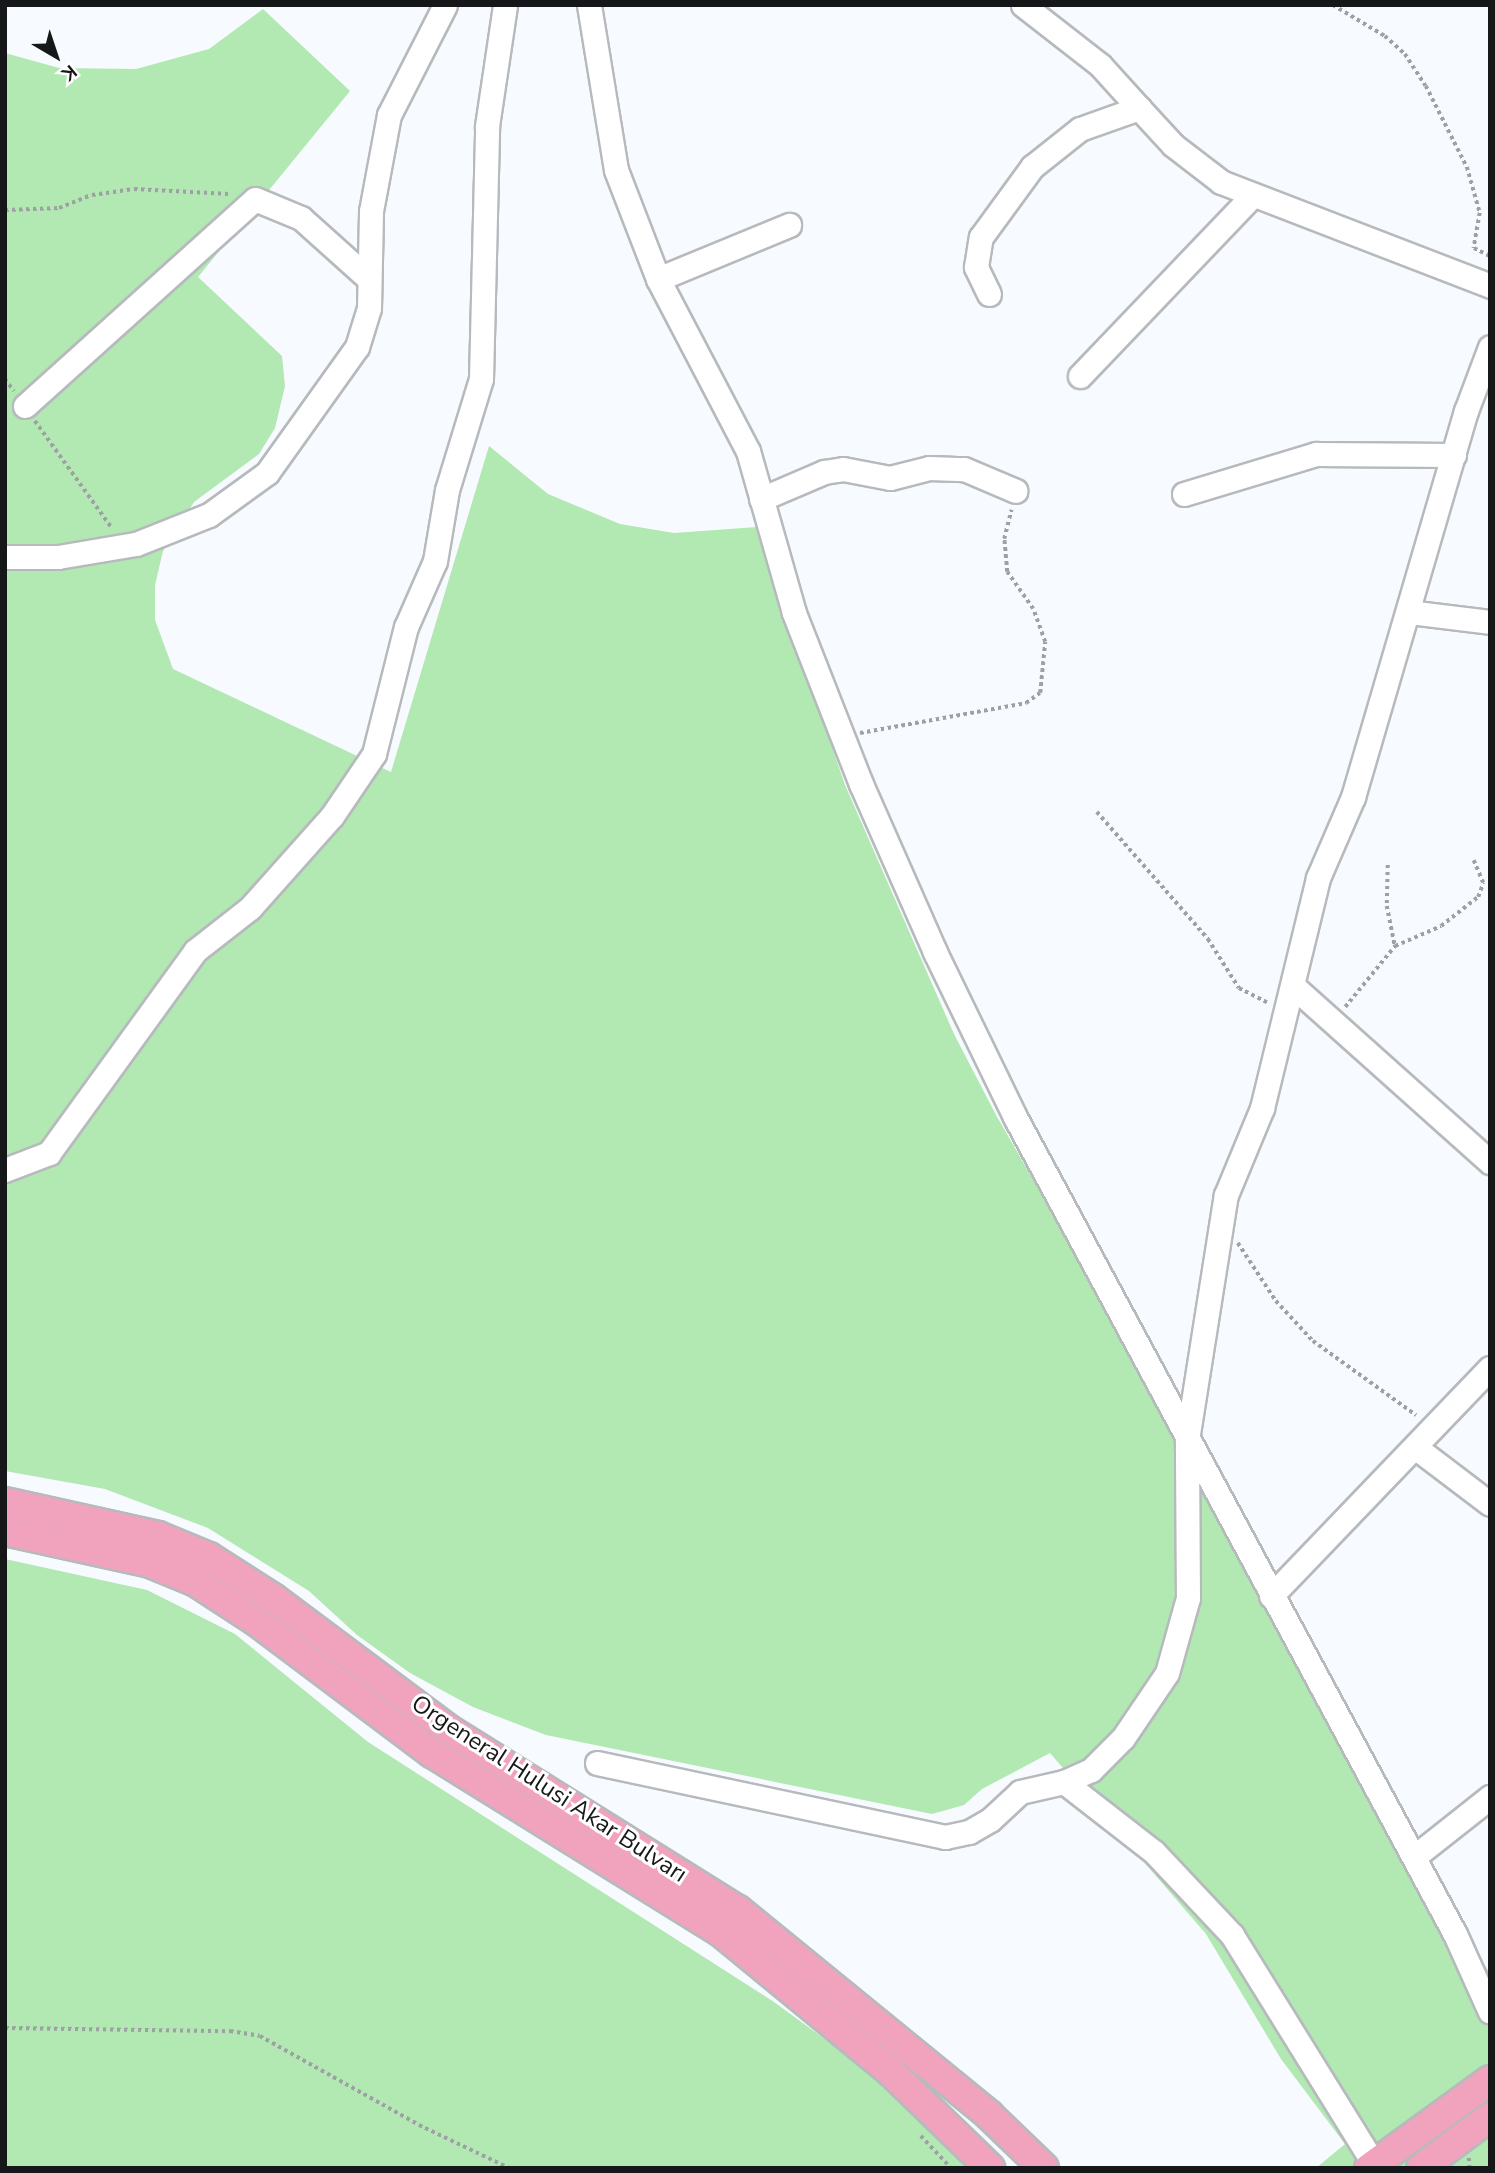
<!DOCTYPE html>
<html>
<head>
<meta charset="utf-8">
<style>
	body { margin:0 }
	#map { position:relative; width:1495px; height:2173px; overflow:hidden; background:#f7fafe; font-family:"Nunito Sans",sans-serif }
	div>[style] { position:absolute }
	.green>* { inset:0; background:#b2e8b1 }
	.path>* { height:3.5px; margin-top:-1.75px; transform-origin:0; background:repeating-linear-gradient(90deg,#9ea1a3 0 3.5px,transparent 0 7px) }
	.roads { filter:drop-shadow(2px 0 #b7babd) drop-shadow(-2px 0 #b7babd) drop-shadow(0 2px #b7babd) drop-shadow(0 -2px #b7babd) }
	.minor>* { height:23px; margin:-11.5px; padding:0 11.5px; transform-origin:11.5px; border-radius:11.5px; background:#fff }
	.major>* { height:28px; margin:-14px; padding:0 14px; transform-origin:14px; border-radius:14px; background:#f1a3bd }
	span { translate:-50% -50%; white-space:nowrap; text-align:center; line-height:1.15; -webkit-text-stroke:6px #fff; paint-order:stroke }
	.street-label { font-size:24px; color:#161718 }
	.frame { position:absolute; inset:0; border:7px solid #161718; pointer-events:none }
	.north { position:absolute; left:21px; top:21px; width:70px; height:70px; -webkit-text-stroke:5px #fff; paint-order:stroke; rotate:141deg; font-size:19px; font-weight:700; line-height:28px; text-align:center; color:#161718 }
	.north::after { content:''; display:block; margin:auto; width:24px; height:32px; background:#161718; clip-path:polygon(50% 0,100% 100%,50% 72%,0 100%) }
</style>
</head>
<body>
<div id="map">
	<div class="green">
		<div style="clip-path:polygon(263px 9px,350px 91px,198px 277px,282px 356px,285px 386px,275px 428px,259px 454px,194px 502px,163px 551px,155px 585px,155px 620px,173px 669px,391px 772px,489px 446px,548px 494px,620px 524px,674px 533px,757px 527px,845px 785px,954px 1034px,996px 1115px,1490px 1974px,1490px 2168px,1316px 2168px,1345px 2144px,1281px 2059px,1206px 1934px,1050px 1753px,982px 1789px,964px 1805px,932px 1814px,546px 1735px,473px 1707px,410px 1673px,357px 1635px,309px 1591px,208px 1528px,105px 1489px,5px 1471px,5px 53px,59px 68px,136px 69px,209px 49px)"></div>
		<div style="clip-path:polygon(5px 1559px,147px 1590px,235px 1634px,368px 1742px,774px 2002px,848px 2056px,979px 2168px,5px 2168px)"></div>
	</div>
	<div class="path">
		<div style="left:1333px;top:5px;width:61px;rotate:30.8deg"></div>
		<div style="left:1385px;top:36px;width:27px;rotate:42deg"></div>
		<div style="left:1405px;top:54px;width:38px;rotate:57deg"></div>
		<div style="left:1426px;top:86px;width:91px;rotate:63.2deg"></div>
		<div style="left:1467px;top:167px;width:48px;rotate:74.2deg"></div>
		<div style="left:1480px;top:213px;width:36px;rotate:100deg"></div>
		<div style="left:1474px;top:248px;width:18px;rotate:27deg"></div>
		<div style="left:5px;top:210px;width:54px;rotate:-2.1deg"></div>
		<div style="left:59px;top:208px;width:35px;rotate:-22deg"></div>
		<div style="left:92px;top:195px;width:42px;rotate:-8.1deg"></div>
		<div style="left:134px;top:189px;width:95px;rotate:3deg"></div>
		<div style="left:5px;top:379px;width:15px;rotate:53deg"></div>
		<div style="left:35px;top:421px;width:132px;rotate:54.3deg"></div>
		<div style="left:860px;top:733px;width:169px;rotate:-10.2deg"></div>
		<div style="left:1026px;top:703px;width:17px;rotate:-36deg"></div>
		<div style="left:1040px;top:693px;width:51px;rotate:-84.4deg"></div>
		<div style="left:1045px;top:642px;width:35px;rotate:-110deg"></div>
		<div style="left:1033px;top:609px;width:45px;rotate:-125.1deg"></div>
		<div style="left:1007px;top:572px;width:33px;rotate:-95deg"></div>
		<div style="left:1004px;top:539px;width:30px;rotate:-76deg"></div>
		<div style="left:1097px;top:812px;width:169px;rotate:48.8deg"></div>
		<div style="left:1208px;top:939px;width:58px;rotate:57.7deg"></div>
		<div style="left:1239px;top:988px;width:33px;rotate:27deg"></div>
		<div style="left:1388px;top:865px;width:41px;rotate:91.4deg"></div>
		<div style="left:1387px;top:906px;width:41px;rotate:78.7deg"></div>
		<div style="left:1345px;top:1007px;width:79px;rotate:-50.7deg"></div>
		<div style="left:1395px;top:946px;width:50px;rotate:-23.5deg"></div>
		<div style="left:1441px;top:926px;width:47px;rotate:-38.1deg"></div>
		<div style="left:1478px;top:897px;width:15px;rotate:-70deg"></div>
		<div style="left:1483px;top:883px;width:26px;rotate:-113deg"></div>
		<div style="left:1238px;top:1243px;width:69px;rotate:56.8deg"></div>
		<div style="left:1276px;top:1301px;width:54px;rotate:47.2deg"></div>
		<div style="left:1313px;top:1341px;width:127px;rotate:35.7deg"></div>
		<div style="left:5px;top:2028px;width:225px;rotate:0.8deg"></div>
		<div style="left:230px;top:2031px;width:30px;rotate:9deg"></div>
		<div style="left:260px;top:2036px;width:182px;rotate:29.2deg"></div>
		<div style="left:419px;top:2125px;width:100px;rotate:25.5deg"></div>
		<div style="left:921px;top:2136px;width:44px;rotate:46.8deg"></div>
		<div style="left:1469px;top:2158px;width:10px;rotate:84deg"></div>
	</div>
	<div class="roads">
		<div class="minor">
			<div style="left:589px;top:5px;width:167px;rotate:80.7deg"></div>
			<div style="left:616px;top:170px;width:117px;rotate:68.9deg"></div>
			<div style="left:658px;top:279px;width:194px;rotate:62.4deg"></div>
			<div style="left:748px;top:451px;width:168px;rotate:74.1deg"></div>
			<div style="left:794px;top:613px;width:184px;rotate:68.6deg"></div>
			<div style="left:861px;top:784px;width:184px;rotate:66.2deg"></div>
			<div style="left:935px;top:952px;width:183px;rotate:64.1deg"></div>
			<div style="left:1015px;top:1117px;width:928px;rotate:61.7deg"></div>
			<div style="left:1455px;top:1934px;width:85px;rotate:65.8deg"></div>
			<div style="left:1023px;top:5px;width:98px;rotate:37.9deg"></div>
			<div style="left:1100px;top:65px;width:58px;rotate:47.8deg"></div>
			<div style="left:658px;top:279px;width:142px;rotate:-22.4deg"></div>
			<div style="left:989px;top:294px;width:30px;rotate:-116deg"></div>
			<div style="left:976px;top:267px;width:30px;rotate:-81deg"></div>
			<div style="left:981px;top:237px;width:87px;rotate:-53.9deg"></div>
			<div style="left:1032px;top:167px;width:61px;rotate:-38.4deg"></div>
			<div style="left:1080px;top:129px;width:63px;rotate:-19.6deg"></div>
			<div style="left:1139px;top:108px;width:50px;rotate:47.4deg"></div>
			<div style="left:1173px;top:145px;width:61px;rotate:37.6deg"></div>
			<div style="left:1221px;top:182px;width:288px;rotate:21.1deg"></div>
			<div style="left:1080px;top:376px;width:249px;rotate:-46.3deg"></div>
			<div style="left:25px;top:406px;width:309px;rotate:-42deg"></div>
			<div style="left:255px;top:199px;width:50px;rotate:22.4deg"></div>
			<div style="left:301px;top:218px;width:91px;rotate:41.9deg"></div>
			<div style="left:1184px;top:494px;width:138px;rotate:-16.9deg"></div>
			<div style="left:1316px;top:454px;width:138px;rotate:0.4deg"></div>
			<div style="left:761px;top:499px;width:69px;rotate:-23.2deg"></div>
			<div style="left:824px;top:472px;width:19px;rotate:-9deg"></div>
			<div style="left:843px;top:469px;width:48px;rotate:10.8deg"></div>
			<div style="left:890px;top:478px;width:40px;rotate:-14.4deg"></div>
			<div style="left:929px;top:468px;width:35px;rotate:2deg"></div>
			<div style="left:964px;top:469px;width:56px;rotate:22.9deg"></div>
			<div style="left:5px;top:557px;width:53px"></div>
			<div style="left:58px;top:557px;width:79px;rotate:-9.5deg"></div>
			<div style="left:136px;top:544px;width:79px;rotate:-21.7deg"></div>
			<div style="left:209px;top:515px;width:72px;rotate:-35.9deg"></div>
			<div style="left:267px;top:473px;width:155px;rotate:-54.5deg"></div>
			<div style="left:357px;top:347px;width:41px;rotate:-72.9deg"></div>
			<div style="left:369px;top:308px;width:97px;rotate:-88.8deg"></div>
			<div style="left:371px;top:211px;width:98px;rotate:-79.4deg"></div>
			<div style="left:389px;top:115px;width:123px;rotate:-63deg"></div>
			<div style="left:1409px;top:612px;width:82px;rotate:7deg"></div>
			<div style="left:1293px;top:986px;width:264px;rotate:41.8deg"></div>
			<div style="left:5px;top:1170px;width:47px;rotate:-21.1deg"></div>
			<div style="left:49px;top:1153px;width:249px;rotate:-54.1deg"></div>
			<div style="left:195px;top:951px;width:70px;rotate:-38deg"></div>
			<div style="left:250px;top:908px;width:123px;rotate:-48.3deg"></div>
			<div style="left:332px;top:816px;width:75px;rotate:-55.9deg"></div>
			<div style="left:374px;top:754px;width:131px;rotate:-75.9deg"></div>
			<div style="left:406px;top:627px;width:72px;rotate:-66.3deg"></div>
			<div style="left:435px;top:561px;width:72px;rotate:-80.4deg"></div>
			<div style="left:447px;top:490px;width:116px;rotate:-73deg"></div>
			<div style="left:481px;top:379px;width:253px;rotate:-88.6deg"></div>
			<div style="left:487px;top:126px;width:122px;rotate:-81.5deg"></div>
			<div style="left:1415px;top:1447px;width:94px;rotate:37.2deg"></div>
			<div style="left:1271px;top:1596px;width:316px;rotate:-46.2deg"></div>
			<div style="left:597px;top:1763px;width:356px;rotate:12deg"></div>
			<div style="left:945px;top:1837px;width:25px;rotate:-12deg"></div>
			<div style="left:969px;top:1832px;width:24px;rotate:-30deg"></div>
			<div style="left:990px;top:1820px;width:41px;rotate:-43deg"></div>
			<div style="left:1020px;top:1792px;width:45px;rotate:-12.8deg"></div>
			<div style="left:1064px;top:1782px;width:30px;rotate:-24deg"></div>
			<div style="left:1091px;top:1770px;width:45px;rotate:-45deg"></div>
			<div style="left:1123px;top:1738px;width:78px;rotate:-55.9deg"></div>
			<div style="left:1167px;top:1673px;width:78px;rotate:-74.4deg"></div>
			<div style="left:1188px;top:1598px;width:158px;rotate:-90.4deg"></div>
			<div style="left:1187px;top:1440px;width:248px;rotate:-81deg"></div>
			<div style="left:1226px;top:1195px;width:94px;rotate:-67.5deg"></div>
			<div style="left:1262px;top:1108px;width:237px;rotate:-76.3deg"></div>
			<div style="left:1318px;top:878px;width:88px;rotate:-66.6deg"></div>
			<div style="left:1353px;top:797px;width:402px;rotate:-73.7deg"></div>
			<div style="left:1466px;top:411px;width:68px;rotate:-69.4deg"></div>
			<div style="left:1064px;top:1782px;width:114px;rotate:37.9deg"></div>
			<div style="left:1154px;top:1852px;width:114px;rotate:46.8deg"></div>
			<div style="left:1232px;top:1935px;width:269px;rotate:58.2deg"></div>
			<div style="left:1414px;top:1857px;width:97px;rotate:-38.3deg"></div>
		</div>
		<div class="major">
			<div style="left:5px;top:1502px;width:157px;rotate:12.5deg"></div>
			<div style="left:158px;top:1536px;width:55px;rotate:22.4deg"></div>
			<div style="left:209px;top:1557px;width:76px;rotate:32.6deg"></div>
			<div style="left:273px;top:1598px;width:219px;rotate:36.8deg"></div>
			<div style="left:448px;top:1729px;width:342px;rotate:32deg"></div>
			<div style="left:738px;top:1910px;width:324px;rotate:39.2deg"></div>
			<div style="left:989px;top:2115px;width:76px;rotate:43.9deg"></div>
			<div style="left:5px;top:1531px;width:148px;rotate:12.4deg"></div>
			<div style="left:150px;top:1563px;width:50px;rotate:22.4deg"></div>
			<div style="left:196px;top:1582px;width:72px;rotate:33deg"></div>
			<div style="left:256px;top:1621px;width:220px;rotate:36.9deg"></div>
			<div style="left:432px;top:1753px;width:341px;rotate:31.8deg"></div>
			<div style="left:722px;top:1933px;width:219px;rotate:39.4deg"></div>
			<div style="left:891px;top:2072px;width:138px;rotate:44.1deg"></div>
			<div style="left:1369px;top:2168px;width:150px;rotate:-36deg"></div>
			<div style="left:1421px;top:2168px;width:86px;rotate:-36.5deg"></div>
		</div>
	</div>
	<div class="street-label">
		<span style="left:549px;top:1789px;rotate:33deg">Orgeneral Hulusi Akar Bulvarı</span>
	</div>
	<div class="frame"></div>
	<div class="north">K</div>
</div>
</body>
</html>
